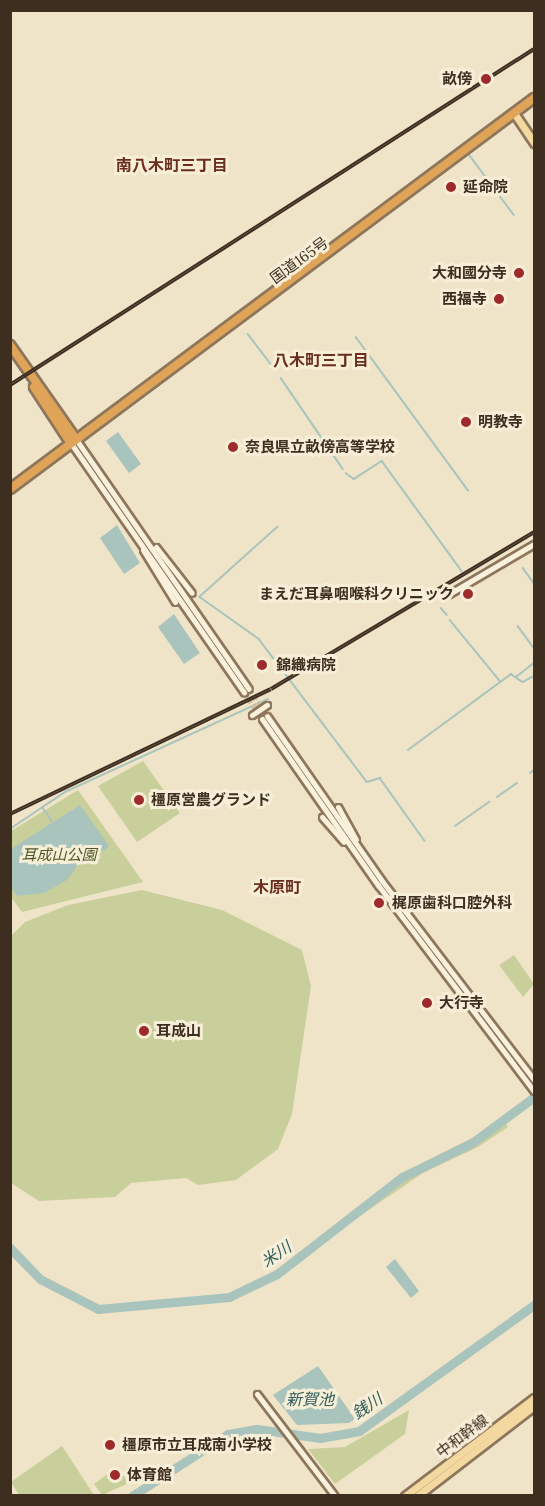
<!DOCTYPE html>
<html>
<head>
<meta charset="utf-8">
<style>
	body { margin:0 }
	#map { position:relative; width:545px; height:1506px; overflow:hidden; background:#f0e4c8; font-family:Lora,"Noto Sans JP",serif }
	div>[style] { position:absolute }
	.green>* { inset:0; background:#c9cf9b }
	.water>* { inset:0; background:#a9c4bc }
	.stream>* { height:1.5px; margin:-0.75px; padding:0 0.75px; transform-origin:0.75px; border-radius:0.75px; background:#a9c4bc }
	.river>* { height:9px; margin:-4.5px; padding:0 4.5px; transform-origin:4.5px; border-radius:4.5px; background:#a9c4bc }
	.minor-tunnel>* { height:5px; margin-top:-2.5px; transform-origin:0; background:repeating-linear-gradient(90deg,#ccc0a6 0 5px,transparent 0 7.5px) }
	.roads { filter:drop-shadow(2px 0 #8d765c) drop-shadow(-2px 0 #8d765c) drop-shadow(0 2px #8d765c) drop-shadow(0 -2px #8d765c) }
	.minor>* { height:5px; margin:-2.5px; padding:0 2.5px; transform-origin:2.5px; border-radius:2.5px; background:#faf1dc }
	.major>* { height:7px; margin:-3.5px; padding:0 3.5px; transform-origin:3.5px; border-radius:3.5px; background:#f3d9a0 }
	.highway>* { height:8px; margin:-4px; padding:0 4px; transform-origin:4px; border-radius:4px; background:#e0a458 }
	.rail>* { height:4px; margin-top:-2px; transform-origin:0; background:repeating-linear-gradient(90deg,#f7eed8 0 4.5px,#3d2e20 0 9px); box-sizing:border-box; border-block:2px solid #3d2e20 }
	.bridges { filter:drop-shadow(2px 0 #8d765c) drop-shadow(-2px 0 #8d765c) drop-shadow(0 2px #8d765c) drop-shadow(0 -2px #8d765c) }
	.minor-bridge>* { height:5px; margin:-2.5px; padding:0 2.5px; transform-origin:2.5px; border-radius:2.5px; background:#faf1dc }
	.dots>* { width:16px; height:16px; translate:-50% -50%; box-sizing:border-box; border:3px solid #f7eed8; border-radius:50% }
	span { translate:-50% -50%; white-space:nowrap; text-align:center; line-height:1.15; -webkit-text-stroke:6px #f7eed8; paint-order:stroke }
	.poi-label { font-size:15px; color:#3d2e20; font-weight:700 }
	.right { translate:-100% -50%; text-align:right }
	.left { translate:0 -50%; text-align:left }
	.street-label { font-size:15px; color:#3d2e20 }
	.park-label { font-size:15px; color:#4d5a26; font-style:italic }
	.neighbourhood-label { font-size:16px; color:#6b2e1e; font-weight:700 }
	.water-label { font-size:16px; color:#2f5d5a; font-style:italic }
	.frame { position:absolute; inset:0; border:12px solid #3d2e20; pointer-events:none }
</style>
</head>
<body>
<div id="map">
	<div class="green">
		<div style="clip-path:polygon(143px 761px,180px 813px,137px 842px,98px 786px)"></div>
		<div style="clip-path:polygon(78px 790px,143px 882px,22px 912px,11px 897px,11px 831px)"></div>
		<div style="clip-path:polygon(142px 890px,222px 910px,302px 950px,311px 986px,292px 1114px,278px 1149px,236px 1180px,198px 1185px,186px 1178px,131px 1183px,115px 1197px,39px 1201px,11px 1183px,11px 936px,25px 922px,68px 905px)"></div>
		<div style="clip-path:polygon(514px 955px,534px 984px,523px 997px,499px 965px)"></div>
		<div style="clip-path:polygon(505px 1123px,508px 1127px,478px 1147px,423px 1173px,357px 1218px,417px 1172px,476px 1145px)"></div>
		<div style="clip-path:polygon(409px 1410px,405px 1434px,335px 1484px,308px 1449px,345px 1447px)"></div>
		<div style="clip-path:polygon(62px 1446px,94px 1495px,19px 1495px,11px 1482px)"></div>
		<div style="clip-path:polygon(117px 1467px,129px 1483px,102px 1495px,94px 1484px)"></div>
	</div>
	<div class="water">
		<div style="clip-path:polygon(118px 432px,141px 464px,129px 473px,106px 441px)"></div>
		<div style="clip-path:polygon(117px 525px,140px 563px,124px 574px,100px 538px)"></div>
		<div style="clip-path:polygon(174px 614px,200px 653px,184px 664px,158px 627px)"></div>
		<div style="clip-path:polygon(80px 805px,109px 846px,106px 850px,88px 851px,67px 880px,44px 893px,17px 896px,11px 887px,11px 849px)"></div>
		<div style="clip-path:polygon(395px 1259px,419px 1291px,411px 1298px,386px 1267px)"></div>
		<div style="clip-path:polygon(318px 1366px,355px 1419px,349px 1423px,297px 1425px,273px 1395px)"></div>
	</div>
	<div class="stream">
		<div style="left:468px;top:153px;width:77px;rotate:53.4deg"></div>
		<div style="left:248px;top:334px;width:43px;rotate:52.6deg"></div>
		<div style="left:356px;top:337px;width:190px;rotate:53.8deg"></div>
		<div style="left:281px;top:378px;width:110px;rotate:55.7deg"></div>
		<div style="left:346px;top:473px;width:10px;rotate:37deg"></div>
		<div style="left:354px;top:479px;width:33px;rotate:-33deg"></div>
		<div style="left:382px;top:461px;width:136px;rotate:54deg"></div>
		<div style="left:278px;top:527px;width:105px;rotate:138.1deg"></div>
		<div style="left:200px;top:597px;width:72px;rotate:35.4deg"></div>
		<div style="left:259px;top:639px;width:179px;rotate:52.9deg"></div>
		<div style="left:367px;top:782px;width:14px;rotate:-17deg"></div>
		<div style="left:380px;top:778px;width:77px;rotate:54.5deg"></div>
		<div style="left:523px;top:568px;width:19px;rotate:54deg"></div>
		<div style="left:441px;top:608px;width:9px;rotate:49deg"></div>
		<div style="left:450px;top:620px;width:80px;rotate:50.6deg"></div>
		<div style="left:518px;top:626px;width:27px;rotate:54deg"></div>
		<div style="left:516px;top:677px;width:23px;rotate:-38deg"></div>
		<div style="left:408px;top:750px;width:128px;rotate:-36.4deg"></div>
		<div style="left:511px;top:674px;width:14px;rotate:34deg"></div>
		<div style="left:523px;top:682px;width:13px;rotate:-29deg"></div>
		<div style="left:530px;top:773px;width:5px;rotate:-37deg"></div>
		<div style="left:497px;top:797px;width:24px;rotate:-35deg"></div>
		<div style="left:43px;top:808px;width:16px;rotate:55deg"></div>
		<div style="left:455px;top:826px;width:42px;rotate:-35.2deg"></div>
		<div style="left:10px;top:829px;width:66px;rotate:-33.9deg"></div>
		<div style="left:65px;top:792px;width:223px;rotate:-24.6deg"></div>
		<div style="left:281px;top:1433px;width:4px;rotate:45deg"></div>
	</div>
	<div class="river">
		<div style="left:10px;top:1248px;width:43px;rotate:45.9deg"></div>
		<div style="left:40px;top:1279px;width:65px;rotate:27.3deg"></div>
		<div style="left:98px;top:1309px;width:132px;rotate:-5.2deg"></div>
		<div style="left:229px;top:1297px;width:53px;rotate:-25.6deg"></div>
		<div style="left:277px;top:1274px;width:158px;rotate:-37.8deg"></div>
		<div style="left:402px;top:1177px;width:79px;rotate:-26.2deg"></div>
		<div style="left:473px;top:1142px;width:76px;rotate:-36.4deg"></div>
		<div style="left:132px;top:1496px;width:114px;rotate:-32.9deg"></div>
		<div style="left:228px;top:1434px;width:29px;rotate:-10deg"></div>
		<div style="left:257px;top:1429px;width:64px;rotate:8.1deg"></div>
		<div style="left:320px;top:1438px;width:40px;rotate:-10deg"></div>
		<div style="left:359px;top:1431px;width:216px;rotate:-35.8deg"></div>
	</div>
	<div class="minor-tunnel">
		<div style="left:249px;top:689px;width:32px;rotate:56deg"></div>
		<div style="left:244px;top:692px;width:32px;rotate:56deg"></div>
	</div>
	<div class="roads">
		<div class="minor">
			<div style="left:75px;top:438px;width:305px;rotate:55.3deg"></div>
			<div style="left:70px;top:442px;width:305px;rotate:55.2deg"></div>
			<div style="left:156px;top:547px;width:58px;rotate:52deg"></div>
			<div style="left:143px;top:550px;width:61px;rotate:58.4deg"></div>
			<div style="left:449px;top:594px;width:99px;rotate:-30.5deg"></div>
			<div style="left:267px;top:716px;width:201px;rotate:55.1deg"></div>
			<div style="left:382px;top:881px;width:250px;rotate:52.6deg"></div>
			<div style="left:262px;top:719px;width:203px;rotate:55.1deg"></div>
			<div style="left:378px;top:885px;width:258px;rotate:52.9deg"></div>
			<div style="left:338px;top:807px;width:37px;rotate:61deg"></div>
			<div style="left:322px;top:817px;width:33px;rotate:49deg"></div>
			<div style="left:257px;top:1394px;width:128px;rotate:52.6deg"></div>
		</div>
		<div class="major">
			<div style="left:514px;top:113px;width:36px;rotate:56deg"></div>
			<div style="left:405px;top:1496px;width:162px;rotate:-37.2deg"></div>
			<div style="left:417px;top:1496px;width:148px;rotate:-37.6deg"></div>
		</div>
		<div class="highway">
			<div style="left:10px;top:345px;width:113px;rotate:55deg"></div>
			<div style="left:34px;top:387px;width:66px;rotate:56.8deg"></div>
			<div style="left:10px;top:489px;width:654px;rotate:-36.73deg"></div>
		</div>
	</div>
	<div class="rail">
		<div style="left:10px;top:385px;width:622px;rotate:-32.67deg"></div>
		<div style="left:10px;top:814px;width:289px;rotate:-25.6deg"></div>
		<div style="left:271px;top:689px;width:306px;rotate:-30.8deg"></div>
	</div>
	<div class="bridges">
		<div class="minor-bridge">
			<div style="left:252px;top:715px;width:18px;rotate:-34deg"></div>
		</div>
	</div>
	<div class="dots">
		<div style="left:486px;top:79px;background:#9e2a2b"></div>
		<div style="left:451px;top:187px;background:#9e2a2b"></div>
		<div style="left:519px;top:273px;background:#9e2a2b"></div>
		<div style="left:499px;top:299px;background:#9e2a2b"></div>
		<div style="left:466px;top:422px;background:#9e2a2b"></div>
		<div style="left:233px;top:447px;background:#9e2a2b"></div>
		<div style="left:468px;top:594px;background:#9e2a2b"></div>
		<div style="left:262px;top:665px;background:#9e2a2b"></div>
		<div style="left:139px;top:800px;background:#9e2a2b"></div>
		<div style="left:379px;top:903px;background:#9e2a2b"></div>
		<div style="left:427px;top:1003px;background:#9e2a2b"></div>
		<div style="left:144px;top:1031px;background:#9e2a2b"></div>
		<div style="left:110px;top:1445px;background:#9e2a2b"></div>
		<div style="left:115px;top:1475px;background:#9e2a2b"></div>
	</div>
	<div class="poi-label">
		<span class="right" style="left:472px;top:79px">畝傍</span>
		<span class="left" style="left:463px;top:187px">延命院</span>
		<span class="right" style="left:507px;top:273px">大和國分寺</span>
		<span class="right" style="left:487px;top:299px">西福寺</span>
		<span class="left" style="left:478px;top:422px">明教寺</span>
		<span class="left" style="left:245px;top:447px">奈良県立畝傍高等学校</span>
		<span class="right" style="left:454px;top:594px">まえだ耳鼻咽喉科クリニック</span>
		<span class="left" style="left:276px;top:665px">錦織病院</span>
		<span class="left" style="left:151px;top:800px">橿原営農グランド</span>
		<span class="left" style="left:392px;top:903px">梶原歯科口腔外科</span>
		<span class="left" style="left:439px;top:1003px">大行寺</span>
		<span class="left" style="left:156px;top:1031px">耳成山</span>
		<span class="left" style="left:122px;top:1445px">橿原市立耳成南小学校</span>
		<span class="left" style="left:127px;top:1475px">体育館</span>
	</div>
	<div class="street-label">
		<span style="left:299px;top:260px;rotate:-36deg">国道165号</span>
		<span style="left:462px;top:1436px;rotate:-37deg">中和幹線</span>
	</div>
	<div class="park-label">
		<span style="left:59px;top:855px">耳成山公園</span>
	</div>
	<div class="neighbourhood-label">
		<span style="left:172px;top:165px">南八木町三丁目</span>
		<span style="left:321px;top:360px">八木町三丁目</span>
		<span style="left:277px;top:887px">木原町</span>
	</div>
	<div class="water-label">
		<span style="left:276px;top:1254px;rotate:-34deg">米川</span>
		<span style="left:310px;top:1399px">新賀池</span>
		<span style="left:367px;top:1406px;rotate:-34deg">銭川</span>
	</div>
	<div class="frame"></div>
</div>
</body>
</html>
